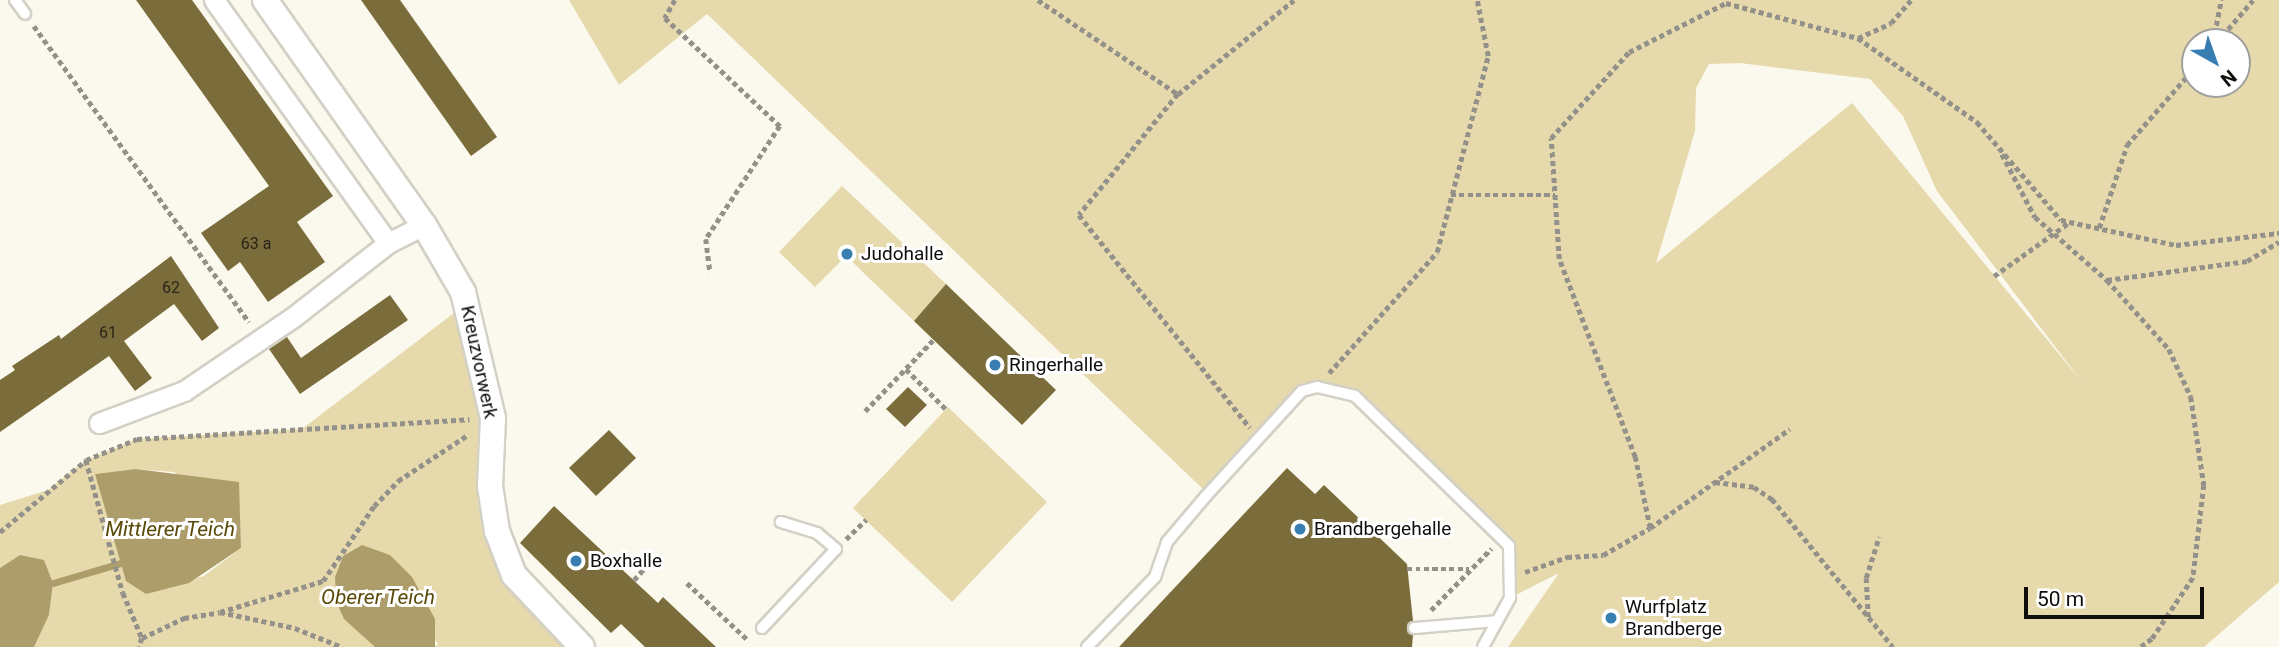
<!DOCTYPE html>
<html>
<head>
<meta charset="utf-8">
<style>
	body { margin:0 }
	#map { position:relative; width:2279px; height:647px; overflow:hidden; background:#fbf8ed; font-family:Roboto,sans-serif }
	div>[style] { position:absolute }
	.green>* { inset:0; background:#e6d9ab }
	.water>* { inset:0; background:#ac9d6a }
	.stream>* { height:7px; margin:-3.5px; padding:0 3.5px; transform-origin:3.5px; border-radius:3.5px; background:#ac9d6a }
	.building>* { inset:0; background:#7b6d3b }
	.path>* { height:4.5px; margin-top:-2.25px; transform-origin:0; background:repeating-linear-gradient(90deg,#93918a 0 5px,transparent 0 8.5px) }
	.roads { filter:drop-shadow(2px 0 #d3d0c5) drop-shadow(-2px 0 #d3d0c5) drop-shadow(0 2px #d3d0c5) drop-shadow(0 -2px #d3d0c5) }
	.service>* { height:10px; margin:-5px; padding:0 5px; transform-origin:5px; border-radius:5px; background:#fff }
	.minor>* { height:19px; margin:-9.5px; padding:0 9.5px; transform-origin:9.5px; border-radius:9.5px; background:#fff }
	.tertiary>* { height:24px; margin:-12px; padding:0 12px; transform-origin:12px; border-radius:12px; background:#fff }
	.dots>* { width:19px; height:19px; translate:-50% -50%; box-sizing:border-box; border:4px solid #fff; border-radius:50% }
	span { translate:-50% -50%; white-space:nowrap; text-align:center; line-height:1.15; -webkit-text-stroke:6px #fff; paint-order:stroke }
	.number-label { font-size:16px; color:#2a2617 }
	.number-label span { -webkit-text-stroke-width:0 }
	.poi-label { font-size:19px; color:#0f0e0b }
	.left { translate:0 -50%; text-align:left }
	.street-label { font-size:19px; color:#0f0e0b }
	.water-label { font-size:21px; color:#5a4a08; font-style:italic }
	.north { position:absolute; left:2181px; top:28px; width:70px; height:70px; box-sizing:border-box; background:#fff; border:2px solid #9f9f9d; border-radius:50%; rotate:140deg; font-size:19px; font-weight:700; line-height:28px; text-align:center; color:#0f0e0b }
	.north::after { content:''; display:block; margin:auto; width:24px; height:32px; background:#387eb3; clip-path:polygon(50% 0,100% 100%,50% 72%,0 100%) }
	.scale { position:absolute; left:2024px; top:587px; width:180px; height:32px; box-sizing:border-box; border:4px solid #0f0e0b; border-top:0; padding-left:9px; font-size:21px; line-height:24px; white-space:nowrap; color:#0f0e0b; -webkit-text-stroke:5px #fff; paint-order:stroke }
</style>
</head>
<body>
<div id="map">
	<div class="green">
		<div style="clip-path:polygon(evenodd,569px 0,2279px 0,2279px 582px,2204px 647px,1508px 647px,1559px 573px,1510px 598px,1509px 546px,1355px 396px,1334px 388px,1302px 391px,1206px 492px,707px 14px,619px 85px,569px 0,2195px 42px,2237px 42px,2237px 84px,2195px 84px,2195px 42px,569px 0,1740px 63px,1870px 79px,1903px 116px,1937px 191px,2082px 382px,1852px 103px,1656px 263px,1695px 131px,1696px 88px,1709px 64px,1740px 63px)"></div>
		<div style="clip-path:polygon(842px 186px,946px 284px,914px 321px,846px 256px,815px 287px,779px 252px)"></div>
		<div style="clip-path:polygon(evenodd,462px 307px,485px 406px,486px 531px,573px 647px,435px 647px,438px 643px,343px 556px,335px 577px,336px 601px,375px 647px,34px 647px,49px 615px,53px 583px,44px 561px,20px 555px,0 568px,0 505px,48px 490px,86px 460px,137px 439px,302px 429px,462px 307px,136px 469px,174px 472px,240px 523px,241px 548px,204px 576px,146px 593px,95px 474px,136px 469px)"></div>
		<div style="clip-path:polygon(948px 407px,1047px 502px,952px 602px,853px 508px)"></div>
	</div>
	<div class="water">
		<div style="clip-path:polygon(136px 469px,239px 482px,241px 548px,189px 583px,146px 594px,126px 581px,95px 474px)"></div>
		<div style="clip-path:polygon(362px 545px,390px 555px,412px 577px,435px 619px,435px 647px,375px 647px,344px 619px,336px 601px,335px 577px,343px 556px)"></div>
		<div style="clip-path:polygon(20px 555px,44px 560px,53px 583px,49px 615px,34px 647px,0 647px,0 568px)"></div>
	</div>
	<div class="stream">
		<div style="left:53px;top:583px;width:71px;rotate:-16.4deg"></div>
	</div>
	<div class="building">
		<div style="clip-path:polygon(136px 0,192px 0,333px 196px,297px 222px,325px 262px,268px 302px,240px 262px,228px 271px,201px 233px,269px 186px)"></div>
		<div style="clip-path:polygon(361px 0,400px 0,497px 137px,471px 156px)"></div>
		<div style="clip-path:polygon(171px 256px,219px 328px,202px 341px,174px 304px,124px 341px,152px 378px,135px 391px,109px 356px,0 432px,0 380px,15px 370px,12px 366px,59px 335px,61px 339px)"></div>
		<div style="clip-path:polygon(946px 284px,1056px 390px,1022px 425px,914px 321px)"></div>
		<div style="clip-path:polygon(390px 295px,408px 320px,300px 394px,269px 349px,287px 337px,301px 358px)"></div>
		<div style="clip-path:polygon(908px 387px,927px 405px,905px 427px,886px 409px)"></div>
		<div style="clip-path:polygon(609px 430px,636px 458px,596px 496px,569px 468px)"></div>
		<div style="clip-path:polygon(1287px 468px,1315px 494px,1324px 485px,1407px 564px,1413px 621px,1407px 628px,1413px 635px,1412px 647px,1119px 647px)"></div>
		<div style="clip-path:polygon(554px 506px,658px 603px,663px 597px,716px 647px,645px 647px,621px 624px,611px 633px,520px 543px)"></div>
	</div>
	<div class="path">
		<div style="left:675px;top:0;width:21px;rotate:119deg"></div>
		<div style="left:665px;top:18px;width:158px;rotate:43.2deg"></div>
		<div style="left:780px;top:126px;width:135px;rotate:123.2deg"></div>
		<div style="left:706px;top:239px;width:34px;rotate:83deg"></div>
		<div style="left:1038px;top:0;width:169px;rotate:33.9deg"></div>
		<div style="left:1178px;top:94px;width:156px;rotate:129.3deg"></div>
		<div style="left:1079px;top:215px;width:273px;rotate:51.2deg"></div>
		<div style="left:34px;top:26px;width:366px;rotate:54deg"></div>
		<div style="left:1858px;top:38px;width:36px;rotate:-24deg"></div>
		<div style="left:1891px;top:23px;width:30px;rotate:-49deg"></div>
		<div style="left:2213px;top:42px;width:43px;rotate:-79.2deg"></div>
		<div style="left:2217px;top:42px;width:55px;rotate:-49.4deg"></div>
		<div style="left:1178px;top:94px;width:149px;rotate:-39deg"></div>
		<div style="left:2002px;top:154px;width:71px;rotate:62.4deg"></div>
		<div style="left:2035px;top:217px;width:96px;rotate:41.2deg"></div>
		<div style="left:2107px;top:280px;width:93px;rotate:48.1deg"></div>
		<div style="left:2169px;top:349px;width:53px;rotate:65.4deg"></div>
		<div style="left:2191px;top:397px;width:89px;rotate:81.6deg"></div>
		<div style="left:2204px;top:485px;width:94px;rotate:96.7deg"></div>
		<div style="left:2193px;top:578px;width:73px;rotate:123.9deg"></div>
		<div style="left:2152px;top:639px;width:14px;rotate:144deg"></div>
		<div style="left:1451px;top:195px;width:104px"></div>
		<div style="left:2099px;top:228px;width:88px;rotate:-71.4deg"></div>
		<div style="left:2127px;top:145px;width:103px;rotate:-48.9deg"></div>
		<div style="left:1994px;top:276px;width:93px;rotate:-35.4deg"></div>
		<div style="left:2107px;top:280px;width:141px;rotate:-7.7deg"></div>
		<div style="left:2247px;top:261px;width:37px;rotate:-31deg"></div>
		<div style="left:906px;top:369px;width:57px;rotate:45deg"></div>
		<div style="left:1329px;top:373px;width:162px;rotate:-48.2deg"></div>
		<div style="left:1437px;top:252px;width:203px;rotate:-75.4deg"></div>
		<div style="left:1488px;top:56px;width:57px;rotate:-101.1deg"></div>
		<div style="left:865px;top:411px;width:98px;rotate:-46.2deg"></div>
		<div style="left:86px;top:460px;width:55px;rotate:-22.4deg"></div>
		<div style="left:137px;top:439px;width:333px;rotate:-3.4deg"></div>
		<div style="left:1715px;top:482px;width:39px;rotate:7deg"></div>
		<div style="left:1754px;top:487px;width:22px;rotate:34deg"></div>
		<div style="left:1772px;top:499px;width:191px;rotate:50.7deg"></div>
		<div style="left:1650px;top:528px;width:171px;rotate:-35.3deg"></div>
		<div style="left:0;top:532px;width:112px;rotate:-39.9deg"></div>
		<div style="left:86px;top:460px;width:138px;rotate:74.5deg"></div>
		<div style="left:123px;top:593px;width:49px;rotate:67.1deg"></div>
		<div style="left:142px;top:638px;width:9px;rotate:108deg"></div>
		<div style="left:846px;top:539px;width:28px;rotate:-44deg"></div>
		<div style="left:1407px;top:569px;width:62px"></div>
		<div style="left:1525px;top:572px;width:45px;rotate:-19.7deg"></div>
		<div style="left:1567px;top:557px;width:36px;rotate:-3deg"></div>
		<div style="left:1603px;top:555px;width:54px;rotate:-29.9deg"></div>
		<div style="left:1650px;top:528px;width:73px;rotate:-101.9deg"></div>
		<div style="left:1635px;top:457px;width:212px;rotate:-111deg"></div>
		<div style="left:1559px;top:259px;width:121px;rotate:-93.8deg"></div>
		<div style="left:1551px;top:138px;width:116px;rotate:-47.8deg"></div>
		<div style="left:1629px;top:52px;width:109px;rotate:-26.8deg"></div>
		<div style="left:1726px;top:3px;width:137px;rotate:14.9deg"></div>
		<div style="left:1858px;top:38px;width:146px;rotate:35.2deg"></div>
		<div style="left:1977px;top:122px;width:129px;rotate:49.4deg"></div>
		<div style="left:2061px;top:220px;width:118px;rotate:12.3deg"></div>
		<div style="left:2176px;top:245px;width:104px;rotate:-6.6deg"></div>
		<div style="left:634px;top:580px;width:30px;rotate:-49deg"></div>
		<div style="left:687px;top:583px;width:85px;rotate:43.1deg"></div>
		<div style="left:1431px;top:610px;width:86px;rotate:-45.5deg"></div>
		<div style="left:220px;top:612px;width:108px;rotate:-16.8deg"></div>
		<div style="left:323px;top:581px;width:91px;rotate:-55.8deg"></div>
		<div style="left:374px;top:506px;width:35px;rotate:-46deg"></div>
		<div style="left:398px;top:481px;width:85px;rotate:-33.5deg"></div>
		<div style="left:1868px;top:617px;width:39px;rotate:-93deg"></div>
		<div style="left:1866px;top:578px;width:43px;rotate:-72.4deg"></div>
		<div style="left:142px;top:638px;width:47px;rotate:-25.5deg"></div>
		<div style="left:184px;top:618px;width:36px;rotate:-9deg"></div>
		<div style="left:220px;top:612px;width:77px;rotate:12deg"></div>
		<div style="left:295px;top:628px;width:51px;rotate:22deg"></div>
	</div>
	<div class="roads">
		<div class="service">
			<div style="left:15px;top:0;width:17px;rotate:54deg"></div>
			<div style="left:762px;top:628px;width:108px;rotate:-46.9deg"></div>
			<div style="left:836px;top:549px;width:25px;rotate:-140deg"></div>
			<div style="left:817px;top:533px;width:38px;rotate:-163deg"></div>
			<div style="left:1414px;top:628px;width:83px;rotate:-4.8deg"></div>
			<div style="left:1087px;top:647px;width:98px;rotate:-45.8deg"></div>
			<div style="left:1155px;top:577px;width:37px;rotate:-71deg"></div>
			<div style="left:1167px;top:542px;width:60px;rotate:-49.7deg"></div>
			<div style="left:1206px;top:496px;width:142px;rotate:-47.6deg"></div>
			<div style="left:1302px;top:391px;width:16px;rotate:-15deg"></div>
			<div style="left:1317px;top:387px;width:39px;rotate:13deg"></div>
			<div style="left:1355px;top:396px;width:215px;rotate:44.2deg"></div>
			<div style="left:1509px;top:546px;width:52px;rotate:88.9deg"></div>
			<div style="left:1510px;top:598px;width:56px;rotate:118.9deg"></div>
		</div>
		<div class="minor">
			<div style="left:214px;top:0;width:299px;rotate:54.4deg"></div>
			<div style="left:99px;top:423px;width:91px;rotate:-20.6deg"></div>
			<div style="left:184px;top:391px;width:130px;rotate:-34.1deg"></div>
			<div style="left:292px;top:318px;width:122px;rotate:-38deg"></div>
			<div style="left:388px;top:243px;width:40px;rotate:-26.6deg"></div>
		</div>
		<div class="tertiary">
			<div style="left:265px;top:0;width:276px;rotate:54.8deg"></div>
			<div style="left:424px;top:225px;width:78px;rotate:59.8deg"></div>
			<div style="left:463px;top:292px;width:130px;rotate:76.6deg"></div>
			<div style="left:493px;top:418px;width:68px;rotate:92.5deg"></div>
			<div style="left:490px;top:486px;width:46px;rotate:81.2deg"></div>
			<div style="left:497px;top:531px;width:47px;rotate:68.9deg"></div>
			<div style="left:514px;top:575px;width:99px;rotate:46.6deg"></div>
		</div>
	</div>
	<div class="dots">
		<div style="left:847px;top:254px;background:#387eb3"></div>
		<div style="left:995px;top:365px;background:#387eb3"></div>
		<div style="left:1300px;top:529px;background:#387eb3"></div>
		<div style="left:576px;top:561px;background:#387eb3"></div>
		<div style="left:1611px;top:618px;background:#387eb3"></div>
	</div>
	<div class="number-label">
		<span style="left:256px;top:244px">63 a</span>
		<span style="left:171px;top:288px">62</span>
		<span style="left:108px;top:333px">61</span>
	</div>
	<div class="poi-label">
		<span class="left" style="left:861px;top:254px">Judohalle</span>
		<span class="left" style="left:1009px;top:365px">Ringerhalle</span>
		<span class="left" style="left:1314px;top:529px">Brandbergehalle</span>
		<span class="left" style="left:590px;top:561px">Boxhalle</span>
		<span class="left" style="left:1625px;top:618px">Wurfplatz<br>Brandberge</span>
	</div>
	<div class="street-label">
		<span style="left:479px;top:362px;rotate:78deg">Kreuzvorwerk</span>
	</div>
	<div class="water-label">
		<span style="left:170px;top:529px">Mittlerer Teich</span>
		<span style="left:378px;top:597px">Oberer Teich</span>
	</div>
	<div class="north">N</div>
	<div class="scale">50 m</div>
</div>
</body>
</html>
